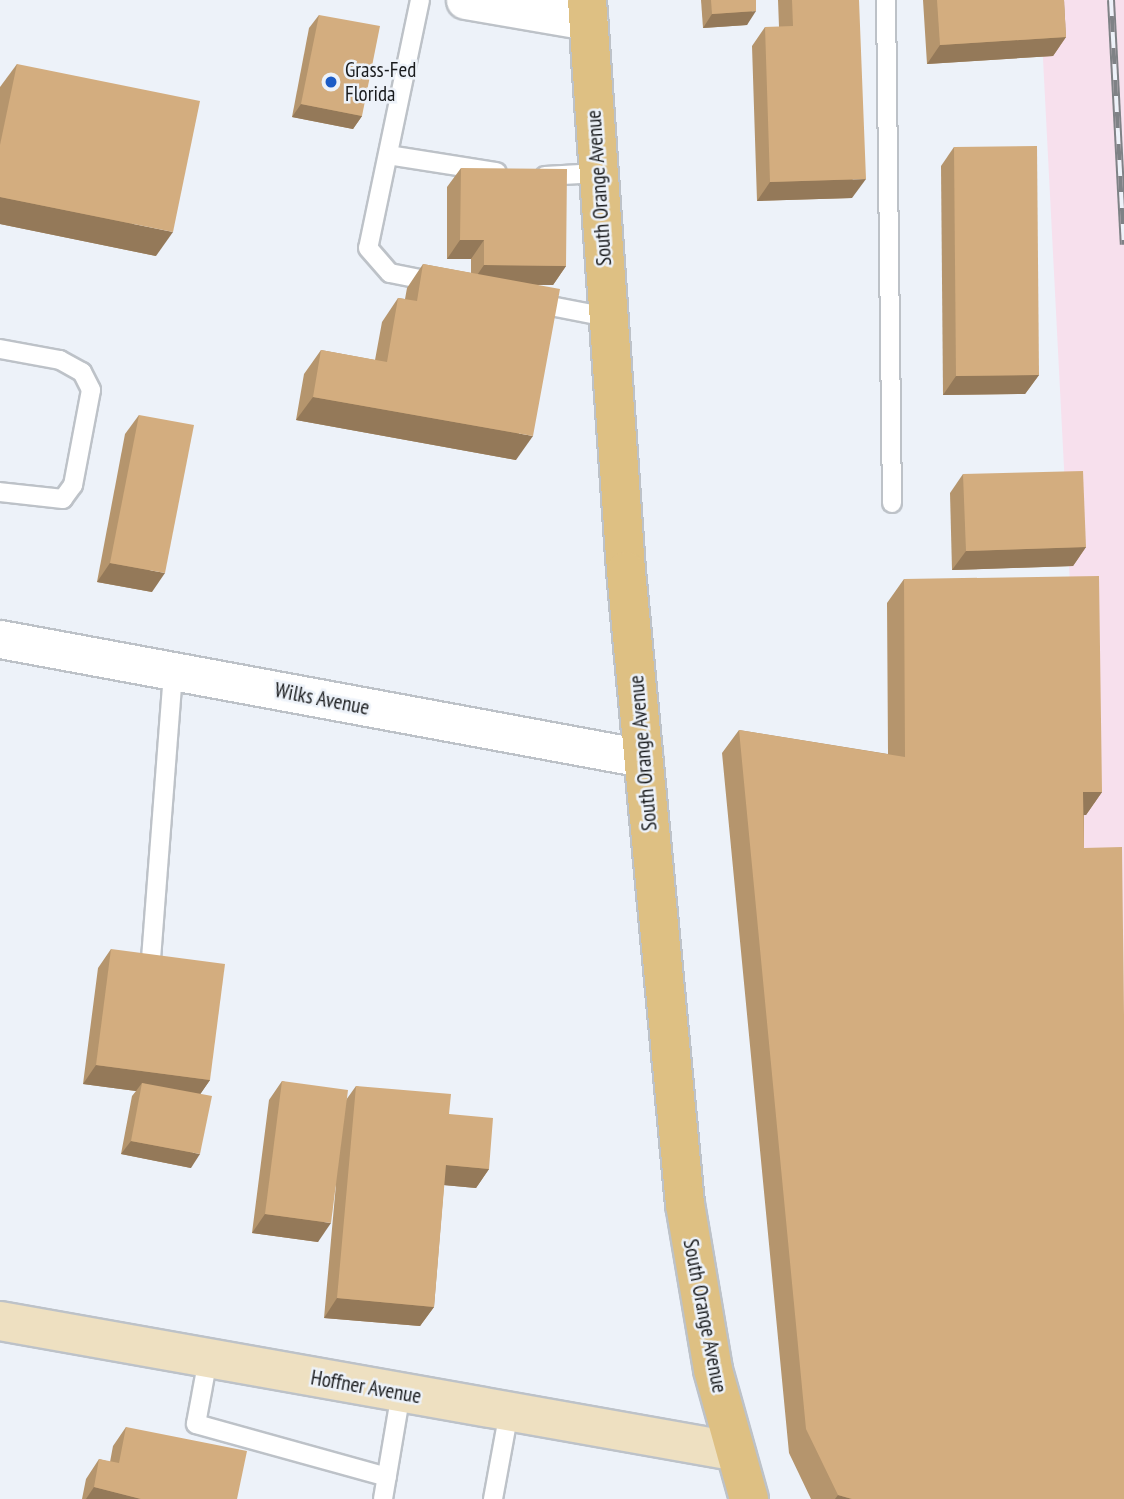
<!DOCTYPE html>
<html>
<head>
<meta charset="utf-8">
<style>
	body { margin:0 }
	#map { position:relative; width:1124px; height:1499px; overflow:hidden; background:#edf2f9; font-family:"PT Sans Narrow",sans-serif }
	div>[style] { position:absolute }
	.industrial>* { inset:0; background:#f7e0ed }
	.roads { filter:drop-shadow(2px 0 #bdc2c8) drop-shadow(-2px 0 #bdc2c8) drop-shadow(0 2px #bdc2c8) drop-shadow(0 -2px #bdc2c8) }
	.service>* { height:18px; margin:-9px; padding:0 9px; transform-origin:9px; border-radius:9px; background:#fff }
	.minor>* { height:37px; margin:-18.5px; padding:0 18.5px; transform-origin:18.5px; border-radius:18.5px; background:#fff }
	.secondary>* { height:38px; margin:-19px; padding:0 19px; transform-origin:19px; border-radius:19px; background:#eee0c1 }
	.primary>* { height:38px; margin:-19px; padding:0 19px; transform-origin:19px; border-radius:19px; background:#dec083 }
	.rail>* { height:8px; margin-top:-4px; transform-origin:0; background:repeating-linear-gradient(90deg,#edf2f9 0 16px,#7f8286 0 32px); box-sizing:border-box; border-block:2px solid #7f8286 }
	.wall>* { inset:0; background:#b5956d }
	.shaded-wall>* { inset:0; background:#947959 }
	.building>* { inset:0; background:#d3ad7f }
	.dots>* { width:19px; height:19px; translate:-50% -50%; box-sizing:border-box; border:4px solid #edf2f9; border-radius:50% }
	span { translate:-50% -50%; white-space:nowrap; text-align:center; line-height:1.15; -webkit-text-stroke:5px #edf2f9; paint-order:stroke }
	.poi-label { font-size:21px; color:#191b1d }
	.left { translate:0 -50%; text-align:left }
	.street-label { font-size:21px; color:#191b1d }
</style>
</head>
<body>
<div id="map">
	<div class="industrial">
		<div style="clip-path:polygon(1040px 0,1124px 0,1124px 1499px,1117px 1499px)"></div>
	</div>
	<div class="roads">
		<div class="service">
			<div style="left:420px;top:0;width:253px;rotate:101.8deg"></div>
			<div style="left:368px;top:248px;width:33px;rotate:49deg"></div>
			<div style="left:390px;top:273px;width:46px;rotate:11.3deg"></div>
			<div style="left:886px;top:0;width:503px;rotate:89.32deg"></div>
			<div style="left:388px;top:155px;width:110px;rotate:8.9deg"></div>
			<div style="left:545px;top:176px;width:53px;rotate:-3.2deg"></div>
			<div style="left:535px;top:303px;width:73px;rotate:11deg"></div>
			<div style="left:0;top:349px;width:61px;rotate:10.4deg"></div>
			<div style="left:60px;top:360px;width:25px;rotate:29deg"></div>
			<div style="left:82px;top:372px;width:20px;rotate:63deg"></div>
			<div style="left:91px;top:390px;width:97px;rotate:100.7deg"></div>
			<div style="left:73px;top:485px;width:17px;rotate:126deg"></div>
			<div style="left:63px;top:499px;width:63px;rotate:-173.7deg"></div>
			<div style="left:151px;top:959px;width:289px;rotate:-85.6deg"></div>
			<div style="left:208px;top:1359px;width:66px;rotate:100.5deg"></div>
			<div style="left:196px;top:1424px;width:198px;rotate:15.5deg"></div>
			<div style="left:383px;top:1499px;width:108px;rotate:-80.4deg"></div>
			<div style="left:493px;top:1499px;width:88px;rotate:-79.6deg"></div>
		</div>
		<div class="minor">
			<div style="left:465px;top:0;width:125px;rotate:9.7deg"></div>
			<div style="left:0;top:639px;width:654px;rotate:10.49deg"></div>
		</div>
		<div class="secondary">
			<div style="left:0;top:1321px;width:743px;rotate:10.07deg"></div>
		</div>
		<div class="primary">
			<div style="left:587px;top:0;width:572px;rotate:86.09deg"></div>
			<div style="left:626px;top:571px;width:636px;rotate:84.68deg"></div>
			<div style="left:685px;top:1204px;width:168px;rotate:80.4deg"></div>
			<div style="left:713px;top:1370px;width:134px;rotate:74.4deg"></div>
		</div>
	</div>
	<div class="rail">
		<div style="left:1111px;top:0;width:245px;rotate:87deg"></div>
	</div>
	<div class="wall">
		<div style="clip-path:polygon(701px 0,756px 0,747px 25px,703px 28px)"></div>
		<div style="clip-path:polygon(778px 0,859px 0,852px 198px,757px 201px,752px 46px,765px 27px,779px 27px)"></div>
		<div style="clip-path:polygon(923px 0,1064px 0,1066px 37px,1053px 56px,927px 64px)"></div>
		<div style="clip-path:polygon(319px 15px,362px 116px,353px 129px,292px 117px,309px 28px)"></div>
		<div style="clip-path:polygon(17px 64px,156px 256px,0 224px,0 87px)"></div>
		<div style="clip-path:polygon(954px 147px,1039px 375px,1025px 394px,943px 395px,941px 166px)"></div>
		<div style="clip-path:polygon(461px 168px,566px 266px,553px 285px,536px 285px,516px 460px,296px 420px,304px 374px,321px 350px,375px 360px,382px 322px,398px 298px,405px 299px,407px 288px,423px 264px,471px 273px,471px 259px,447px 259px,447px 187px)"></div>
		<div style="clip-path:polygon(139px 415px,152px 592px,97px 582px,125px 434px)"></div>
		<div style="clip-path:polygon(963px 474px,1086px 547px,1073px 566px,952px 570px,950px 493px)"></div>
		<div style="clip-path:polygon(904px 579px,1102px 792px,1086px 815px,1084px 815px,1084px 848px,1124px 1499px,811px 1499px,789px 1453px,722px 753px,739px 730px,888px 754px,887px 603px)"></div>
		<div style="clip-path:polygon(111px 949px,210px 1080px,200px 1094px,191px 1168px,121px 1154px,132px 1096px,136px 1091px,83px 1084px,98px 968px)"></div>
		<div style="clip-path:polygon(282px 1081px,346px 1100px,356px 1086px,449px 1114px,489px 1169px,476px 1188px,444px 1185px,434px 1307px,420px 1326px,324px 1318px,336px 1184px,318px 1242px,252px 1233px,269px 1100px)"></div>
		<div style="clip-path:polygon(126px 1427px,237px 1499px,82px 1499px,86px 1479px,99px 1459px,110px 1462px,113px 1446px)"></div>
	</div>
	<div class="shaded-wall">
		<div style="clip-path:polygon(756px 11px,747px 25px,703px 28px,712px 14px)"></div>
		<div style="clip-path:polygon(1066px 37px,1053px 56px,927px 64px,940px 45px)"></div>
		<div style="clip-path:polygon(301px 104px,362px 116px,353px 129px,292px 117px)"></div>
		<div style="clip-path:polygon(866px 179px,852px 198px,757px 201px,770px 182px)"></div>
		<div style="clip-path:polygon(0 197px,173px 232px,156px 256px,0 224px)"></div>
		<div style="clip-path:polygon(460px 240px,484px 240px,471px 259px,447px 259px)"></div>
		<div style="clip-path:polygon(484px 265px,566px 266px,553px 285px,471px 284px)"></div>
		<div style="clip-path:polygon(1039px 375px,1025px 394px,943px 395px,956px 376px)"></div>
		<div style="clip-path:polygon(313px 397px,533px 436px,516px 460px,296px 420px)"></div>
		<div style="clip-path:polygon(1086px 547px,1073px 566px,952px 570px,966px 551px)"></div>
		<div style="clip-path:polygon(110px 563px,165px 573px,152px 592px,97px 582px)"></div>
		<div style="clip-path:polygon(1083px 792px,1102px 792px,1086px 815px,1066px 816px)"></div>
		<div style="clip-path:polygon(96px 1065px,210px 1080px,197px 1099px,142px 1083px,136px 1091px,83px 1084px)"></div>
		<div style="clip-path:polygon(131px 1141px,200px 1154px,191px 1168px,121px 1154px)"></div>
		<div style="clip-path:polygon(446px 1165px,489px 1169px,476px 1188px,432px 1184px)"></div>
		<div style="clip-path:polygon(265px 1214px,331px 1223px,318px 1242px,252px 1233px)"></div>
		<div style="clip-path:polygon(337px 1298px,434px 1307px,420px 1326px,324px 1318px)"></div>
		<div style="clip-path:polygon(94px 1487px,141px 1499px,86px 1499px)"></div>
		<div style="clip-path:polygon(838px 1495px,852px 1499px,835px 1499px)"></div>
	</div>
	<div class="building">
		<div style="clip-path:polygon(711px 0,756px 0,756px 11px,712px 14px)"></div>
		<div style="clip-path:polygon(792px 0,859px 0,866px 179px,770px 182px,765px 27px,793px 26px)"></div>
		<div style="clip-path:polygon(937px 0,1064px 0,1066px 37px,940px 45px)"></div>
		<div style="clip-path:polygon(319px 15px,380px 26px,362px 116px,301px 104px)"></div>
		<div style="clip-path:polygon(17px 64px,200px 101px,173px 232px,0 197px,0 145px)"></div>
		<div style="clip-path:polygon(1037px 146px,1039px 375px,956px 376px,954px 147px)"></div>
		<div style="clip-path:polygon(461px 168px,567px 169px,566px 266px,484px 265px,484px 240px,460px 240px)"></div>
		<div style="clip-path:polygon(423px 264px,560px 289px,533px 436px,313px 397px,321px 350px,387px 362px,398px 298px,417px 301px)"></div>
		<div style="clip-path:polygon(139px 415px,194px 425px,165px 573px,110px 563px)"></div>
		<div style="clip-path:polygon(1083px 471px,1086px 547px,966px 551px,963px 474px)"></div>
		<div style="clip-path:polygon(1099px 576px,1102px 792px,1083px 792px,1084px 848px,1122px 847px,1124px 1016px,1124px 1499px,852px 1499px,838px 1495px,806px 1429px,739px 730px,905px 757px,904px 579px)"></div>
		<div style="clip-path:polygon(111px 949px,225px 964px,210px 1080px,96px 1065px)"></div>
		<div style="clip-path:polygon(282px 1081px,348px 1090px,331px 1223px,265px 1214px)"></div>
		<div style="clip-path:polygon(142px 1083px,212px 1096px,200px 1154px,131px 1141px)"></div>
		<div style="clip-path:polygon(356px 1086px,451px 1094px,449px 1114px,493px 1118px,489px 1169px,446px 1165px,434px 1307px,337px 1298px)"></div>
		<div style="clip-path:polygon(126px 1427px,247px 1451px,237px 1499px,141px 1499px,94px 1487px,99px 1459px,119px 1463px)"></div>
	</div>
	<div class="dots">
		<div style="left:331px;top:82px;background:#1b5bc6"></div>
	</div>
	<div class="poi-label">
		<span class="left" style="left:345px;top:82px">Grass-Fed<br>Florida</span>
	</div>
	<div class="street-label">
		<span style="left:599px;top:188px;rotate:-94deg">South Orange Avenue</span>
		<span style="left:322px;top:699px;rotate:11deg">Wilks Avenue</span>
		<span style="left:643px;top:753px;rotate:-95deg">South Orange Avenue</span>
		<span style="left:705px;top:1316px;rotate:79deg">South Orange Avenue</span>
		<span style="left:366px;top:1387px;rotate:10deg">Hoffner Avenue</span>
	</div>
</div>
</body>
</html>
